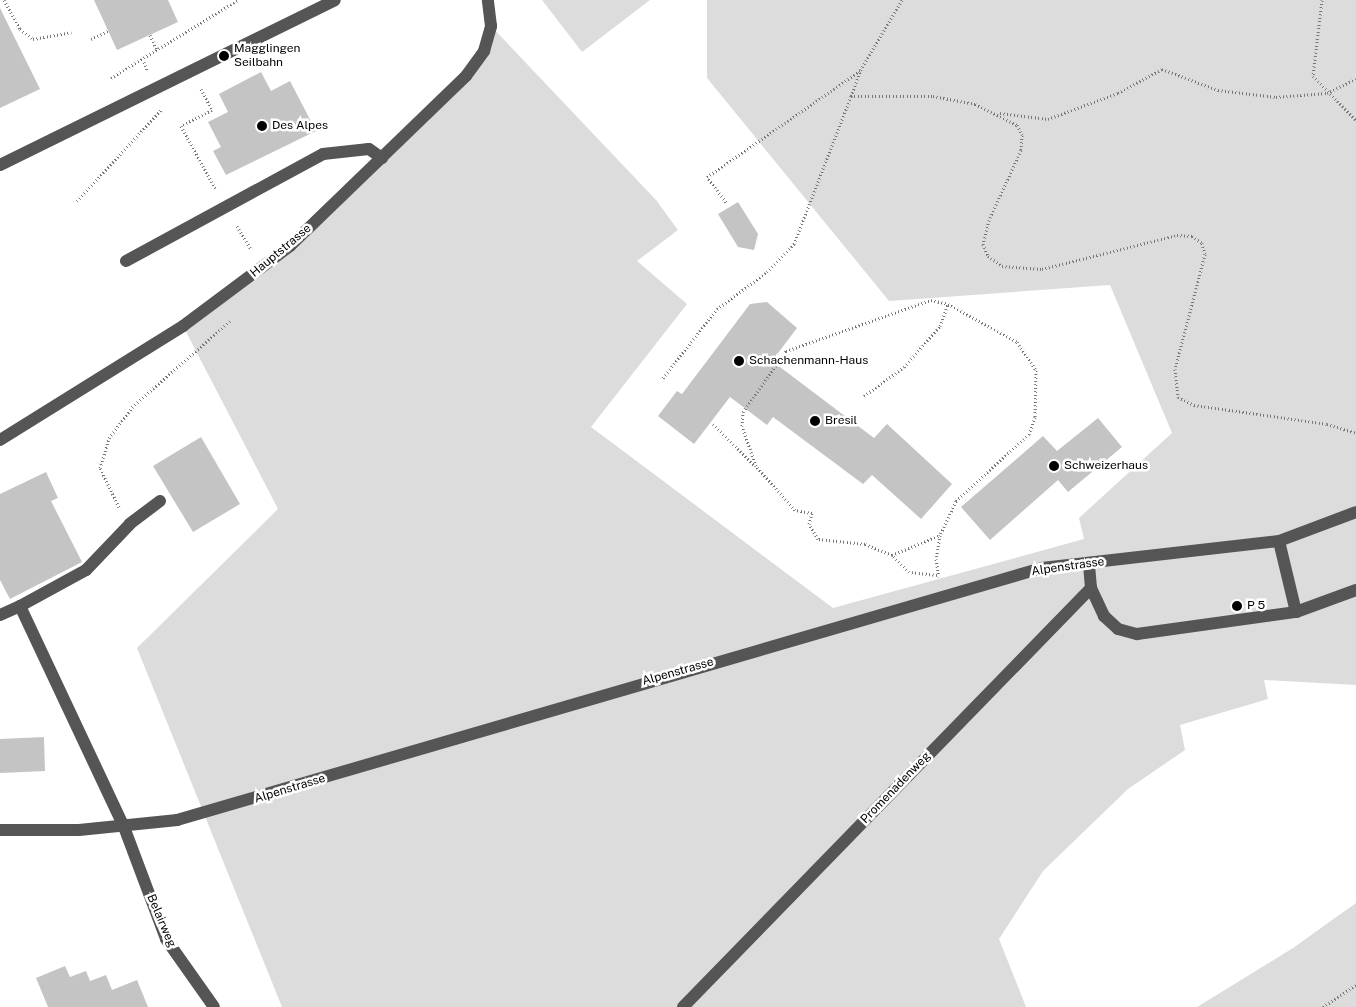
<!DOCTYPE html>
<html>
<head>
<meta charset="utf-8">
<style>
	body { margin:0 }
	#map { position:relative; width:1356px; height:1007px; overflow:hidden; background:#fff; font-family:"Public Sans",sans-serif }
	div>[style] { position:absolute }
	.green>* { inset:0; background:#dcdcdc }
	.building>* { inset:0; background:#c4c4c4 }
	.path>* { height:3px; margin-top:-1.5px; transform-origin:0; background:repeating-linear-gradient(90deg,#777 0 1px,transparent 0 3.5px) }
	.minor>* { height:12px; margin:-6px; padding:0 6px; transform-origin:6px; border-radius:6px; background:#555 }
	.dots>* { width:14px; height:14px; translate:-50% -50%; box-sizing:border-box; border:2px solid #fff; border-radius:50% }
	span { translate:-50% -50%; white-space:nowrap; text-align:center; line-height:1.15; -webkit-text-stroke:5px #fff; paint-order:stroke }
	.poi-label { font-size:12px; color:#000 }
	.left { translate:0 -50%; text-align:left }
	.street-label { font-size:12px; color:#000 }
</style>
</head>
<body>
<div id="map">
	<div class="green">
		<div style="clip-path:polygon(542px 0,650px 0,582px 52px)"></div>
		<div style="clip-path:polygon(707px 0,1356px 0,1356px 685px,1264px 680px,1268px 699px,1180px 725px,1185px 750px,1128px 789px,1043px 871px,999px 939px,1026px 1007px,282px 1007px,137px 648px,278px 509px,183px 326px,225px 297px,466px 76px,491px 26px,656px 200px,678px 230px,637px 261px,687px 304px,591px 427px,833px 608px,1084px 539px,1079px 518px,1172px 433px,1110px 285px,889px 301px,707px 78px)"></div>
		<div style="clip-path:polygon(1356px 903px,1356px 1007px,1197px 1007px,1293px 948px)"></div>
	</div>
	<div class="building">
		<div style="clip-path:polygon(94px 0,168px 0,178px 22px,117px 50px)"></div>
		<div style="clip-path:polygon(0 8px,40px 89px,0 108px)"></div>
		<div style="clip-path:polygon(261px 72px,271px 91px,290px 81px,316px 131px,226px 175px,213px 151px,221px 147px,208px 122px,228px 112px,219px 94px)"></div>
		<div style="clip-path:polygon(738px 202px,758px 234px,754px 250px,738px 247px,718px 214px)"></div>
		<div style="clip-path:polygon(767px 302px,797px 328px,772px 361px,874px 438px,887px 424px,952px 484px,921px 519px,872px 475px,863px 484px,773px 417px,767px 425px,730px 397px,694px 444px,658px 416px,677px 391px,682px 394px,750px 304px)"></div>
		<div style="clip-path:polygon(1098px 418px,1122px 447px,1068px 492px,1058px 480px,990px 540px,961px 507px,1043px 436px,1057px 451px)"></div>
		<div style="clip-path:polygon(201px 437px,240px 504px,193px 532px,153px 466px)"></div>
		<div style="clip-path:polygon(46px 472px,58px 498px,51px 501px,82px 562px,10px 599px,0 580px,0 494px)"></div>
		<div style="clip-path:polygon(44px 737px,45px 771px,0 773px,0 739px)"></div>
		<div style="clip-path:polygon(65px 966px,70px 977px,86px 971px,90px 981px,106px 975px,112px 990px,137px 980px,148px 1007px,48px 1007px,36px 978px)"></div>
	</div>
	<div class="path">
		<div style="left:4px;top:0;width:33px;rotate:61deg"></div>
		<div style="left:20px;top:29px;width:16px;rotate:38deg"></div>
		<div style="left:33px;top:39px;width:39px;rotate:-10deg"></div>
		<div style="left:902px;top:0;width:80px;rotate:120.7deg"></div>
		<div style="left:861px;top:69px;width:29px;rotate:110deg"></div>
		<div style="left:851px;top:96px;width:82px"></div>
		<div style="left:933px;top:96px;width:43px;rotate:10.8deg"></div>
		<div style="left:975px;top:104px;width:47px;rotate:26.6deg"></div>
		<div style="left:1017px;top:125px;width:11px;rotate:63deg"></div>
		<div style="left:1022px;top:135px;width:15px;rotate:94deg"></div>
		<div style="left:1021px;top:150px;width:77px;rotate:114.6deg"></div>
		<div style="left:989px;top:220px;width:25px;rotate:104deg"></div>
		<div style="left:983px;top:244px;width:13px;rotate:67deg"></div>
		<div style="left:988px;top:256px;width:17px;rotate:36deg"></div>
		<div style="left:1002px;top:266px;width:40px;rotate:4.3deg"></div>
		<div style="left:1042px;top:269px;width:139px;rotate:-14.1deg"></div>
		<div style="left:1177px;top:235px;width:15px;rotate:4deg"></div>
		<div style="left:1192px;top:236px;width:12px;rotate:35deg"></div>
		<div style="left:1202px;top:243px;width:11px;rotate:75deg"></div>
		<div style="left:1205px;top:254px;width:119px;rotate:104.6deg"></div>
		<div style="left:1175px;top:369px;width:28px;rotate:84deg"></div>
		<div style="left:1178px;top:397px;width:18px;rotate:27deg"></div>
		<div style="left:1194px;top:405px;width:134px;rotate:8.1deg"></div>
		<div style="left:1327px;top:424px;width:30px;rotate:17deg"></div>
		<div style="left:1322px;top:0;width:77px;rotate:96.8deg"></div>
		<div style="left:1313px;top:76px;width:62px;rotate:45.7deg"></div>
		<div style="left:150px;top:35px;width:17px;rotate:65deg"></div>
		<div style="left:91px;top:39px;width:19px;rotate:-25deg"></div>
		<div style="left:144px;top:62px;width:9px;rotate:69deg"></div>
		<div style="left:111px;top:78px;width:149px;rotate:-31.6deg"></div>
		<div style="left:201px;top:89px;width:24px;rotate:62deg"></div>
		<div style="left:212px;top:110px;width:35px;rotate:153deg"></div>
		<div style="left:181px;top:126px;width:71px;rotate:61.3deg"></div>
		<div style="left:1000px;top:113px;width:48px;rotate:7.1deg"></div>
		<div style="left:1048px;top:119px;width:75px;rotate:-20.4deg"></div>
		<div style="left:1118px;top:93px;width:50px;rotate:-28.6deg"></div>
		<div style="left:1162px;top:69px;width:60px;rotate:20.6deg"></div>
		<div style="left:1218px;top:90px;width:58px;rotate:6.9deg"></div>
		<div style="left:1276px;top:97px;width:51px;rotate:-4.5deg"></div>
		<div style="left:1327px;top:93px;width:32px;rotate:-26deg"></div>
		<div style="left:77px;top:201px;width:124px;rotate:-47.3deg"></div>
		<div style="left:726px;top:202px;width:31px;rotate:-127deg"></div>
		<div style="left:707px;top:177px;width:188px;rotate:-34.8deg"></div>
		<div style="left:237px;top:226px;width:26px;rotate:59deg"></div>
		<div style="left:663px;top:378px;width:88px;rotate:-52deg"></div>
		<div style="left:717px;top:309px;width:62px;rotate:-36.5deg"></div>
		<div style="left:767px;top:272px;width:39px;rotate:-46deg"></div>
		<div style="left:794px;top:244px;width:159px;rotate:-68.9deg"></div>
		<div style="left:864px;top:396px;width:49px;rotate:-35.9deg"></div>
		<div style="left:904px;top:367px;width:55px;rotate:-48.7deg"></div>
		<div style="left:940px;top:326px;width:23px;rotate:-70deg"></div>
		<div style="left:713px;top:424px;width:59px;rotate:45deg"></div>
		<div style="left:119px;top:507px;width:43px;rotate:-116deg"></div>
		<div style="left:100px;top:468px;width:31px;rotate:-73deg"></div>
		<div style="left:109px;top:438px;width:39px;rotate:-53deg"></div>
		<div style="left:132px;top:407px;width:132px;rotate:-41.3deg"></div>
		<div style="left:892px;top:555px;width:52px;rotate:-22.6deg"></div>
		<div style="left:937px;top:575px;width:28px;rotate:-174deg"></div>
		<div style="left:909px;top:572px;width:24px;rotate:-135deg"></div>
		<div style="left:892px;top:555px;width:29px;rotate:-158deg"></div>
		<div style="left:865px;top:544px;width:47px;rotate:-173.9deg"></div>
		<div style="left:818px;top:539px;width:17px;rotate:-121deg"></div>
		<div style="left:809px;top:524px;width:11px;rotate:-75deg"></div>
		<div style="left:812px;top:513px;width:17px;rotate:-170deg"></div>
		<div style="left:795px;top:510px;width:59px;rotate:-131.6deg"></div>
		<div style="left:756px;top:466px;width:42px;rotate:-109.3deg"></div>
		<div style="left:742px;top:426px;width:14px;rotate:-86deg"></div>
		<div style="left:743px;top:412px;width:75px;rotate:-54.8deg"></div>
		<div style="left:786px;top:351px;width:154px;rotate:-19.4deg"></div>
		<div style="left:931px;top:300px;width:17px;rotate:13deg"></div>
		<div style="left:948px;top:304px;width:79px;rotate:28.8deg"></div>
		<div style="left:1017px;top:342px;width:34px;rotate:56deg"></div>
		<div style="left:1036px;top:370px;width:47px;rotate:91.2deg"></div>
		<div style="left:1035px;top:417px;width:18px;rotate:109deg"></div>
		<div style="left:1029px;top:434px;width:99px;rotate:137.5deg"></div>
		<div style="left:956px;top:501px;width:38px;rotate:115deg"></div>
		<div style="left:940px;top:535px;width:24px;rotate:99deg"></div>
		<div style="left:936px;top:559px;width:18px;rotate:81deg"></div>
		<div style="left:1323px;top:1007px;width:40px;rotate:-34deg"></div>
	</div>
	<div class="minor">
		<div style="left:0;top:165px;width:373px;rotate:-26.2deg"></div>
		<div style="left:126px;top:261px;width:224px;rotate:-28.5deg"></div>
		<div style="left:323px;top:154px;width:46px;rotate:-6.2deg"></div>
		<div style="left:369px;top:149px;width:16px;rotate:35deg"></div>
		<div style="left:0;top:440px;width:216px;rotate:-31.9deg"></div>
		<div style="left:183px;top:326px;width:134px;rotate:-36.8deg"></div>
		<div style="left:290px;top:246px;width:245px;rotate:-44deg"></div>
		<div style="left:466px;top:76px;width:31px;rotate:-54deg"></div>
		<div style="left:484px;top:51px;width:26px;rotate:-74deg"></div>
		<div style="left:491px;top:26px;width:26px;rotate:-97deg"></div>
		<div style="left:160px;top:501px;width:38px;rotate:143deg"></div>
		<div style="left:130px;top:524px;width:64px;rotate:133.7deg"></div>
		<div style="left:86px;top:570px;width:75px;rotate:151.4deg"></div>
		<div style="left:20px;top:606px;width:244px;rotate:64.8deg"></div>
		<div style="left:124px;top:827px;width:120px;rotate:69.4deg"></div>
		<div style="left:166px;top:939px;width:83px;rotate:54.8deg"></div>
		<div style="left:1091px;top:588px;width:31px;rotate:65deg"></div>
		<div style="left:1104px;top:616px;width:19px;rotate:43deg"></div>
		<div style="left:1118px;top:629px;width:20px;rotate:15deg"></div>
		<div style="left:1137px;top:634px;width:161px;rotate:-7.9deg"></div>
		<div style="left:1296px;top:612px;width:73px;rotate:-103.5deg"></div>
		<div style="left:1296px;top:612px;width:64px;rotate:-20.1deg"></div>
		<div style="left:0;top:615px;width:22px;rotate:-24deg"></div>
		<div style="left:0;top:830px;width:79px"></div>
		<div style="left:79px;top:830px;width:99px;rotate:-5.8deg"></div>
		<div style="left:177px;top:820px;width:901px;rotate:-16.24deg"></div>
		<div style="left:1042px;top:568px;width:239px;rotate:-6.5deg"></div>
		<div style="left:1279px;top:541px;width:82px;rotate:-20.6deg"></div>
		<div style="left:683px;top:1007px;width:585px;rotate:-45.76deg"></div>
		<div style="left:1091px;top:588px;width:24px;rotate:-95deg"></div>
	</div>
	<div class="dots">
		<div style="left:224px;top:56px;background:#000"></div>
		<div style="left:262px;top:126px;background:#000"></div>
		<div style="left:739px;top:361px;background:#000"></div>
		<div style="left:815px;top:421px;background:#000"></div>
		<div style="left:1054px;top:466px;background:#000"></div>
		<div style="left:1237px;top:606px;background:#000"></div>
	</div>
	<div class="poi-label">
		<span class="left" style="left:234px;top:56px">Magglingen<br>Seilbahn</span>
		<span class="left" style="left:272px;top:126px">Des Alpes</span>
		<span class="left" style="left:749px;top:361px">Schachenmann-Haus</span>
		<span class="left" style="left:825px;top:421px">Bresil</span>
		<span class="left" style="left:1064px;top:466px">Schweizerhaus</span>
		<span class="left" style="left:1247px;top:606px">P 5</span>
	</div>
	<div class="street-label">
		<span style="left:281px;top:251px;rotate:-40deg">Hauptstrasse</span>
		<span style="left:1068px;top:567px;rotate:-8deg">Alpenstrasse</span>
		<span style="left:678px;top:672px;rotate:-16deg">Alpenstrasse</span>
		<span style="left:896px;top:788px;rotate:-46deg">Promenadenweg</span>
		<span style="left:290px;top:789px;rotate:-17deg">Alpenstrasse</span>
		<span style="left:161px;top:921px;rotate:67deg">Belairweg</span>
	</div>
</div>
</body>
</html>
